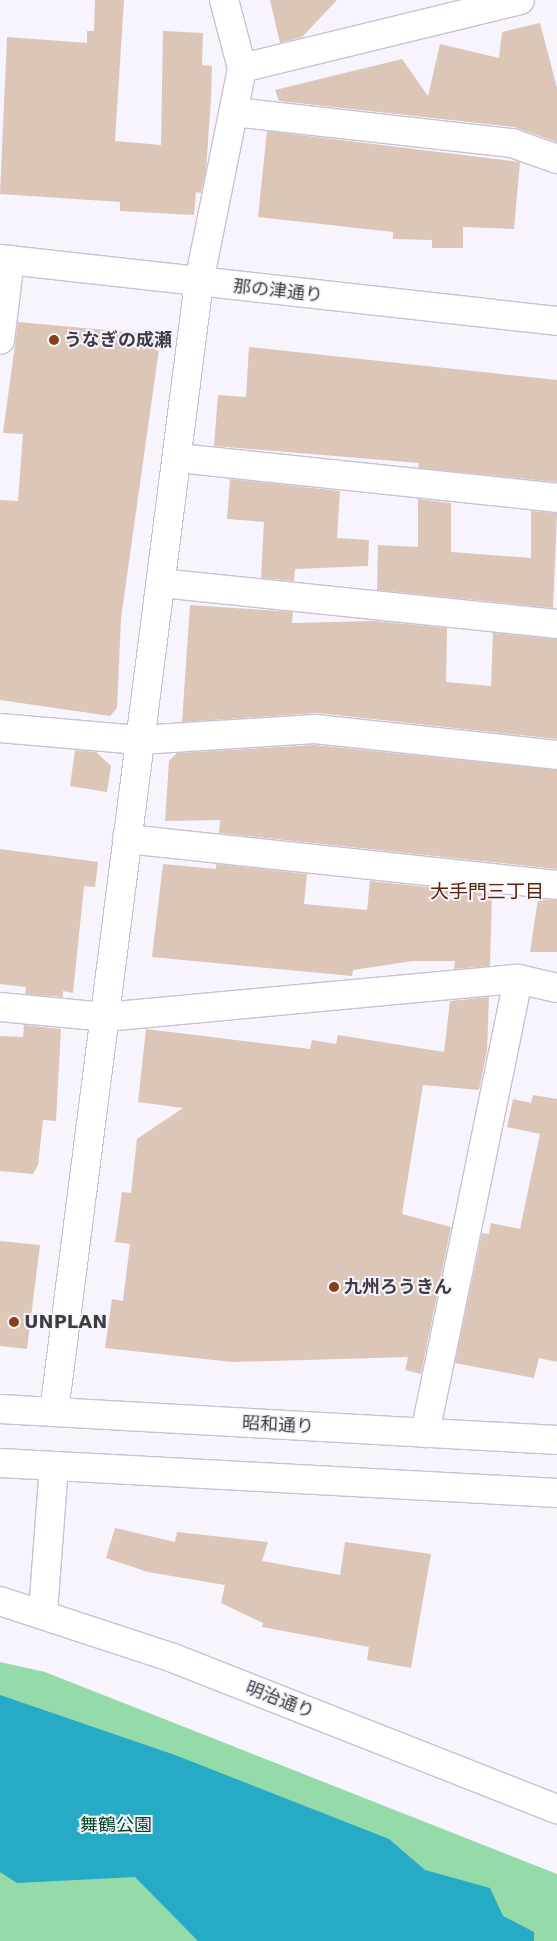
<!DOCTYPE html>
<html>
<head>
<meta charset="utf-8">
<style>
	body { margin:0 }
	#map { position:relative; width:557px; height:1941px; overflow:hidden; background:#f7f4fd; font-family:"DejaVu Sans","Noto Sans JP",sans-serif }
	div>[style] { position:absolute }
	.green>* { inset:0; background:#94dba9 }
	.water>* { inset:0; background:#27aac6 }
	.building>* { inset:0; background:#dbc6b8 }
	.roads { filter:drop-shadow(1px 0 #c8c0d5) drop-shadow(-1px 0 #c8c0d5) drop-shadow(0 1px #c8c0d5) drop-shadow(0 -1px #c8c0d5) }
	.minor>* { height:28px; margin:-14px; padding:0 14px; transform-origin:14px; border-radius:14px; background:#fff }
	.tertiary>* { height:28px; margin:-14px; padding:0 14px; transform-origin:14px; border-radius:14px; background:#fff }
	.dots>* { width:14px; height:14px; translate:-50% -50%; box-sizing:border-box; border:2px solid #f7f4fd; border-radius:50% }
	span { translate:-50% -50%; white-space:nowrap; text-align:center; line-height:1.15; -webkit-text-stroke:4px #f7f4fd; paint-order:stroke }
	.street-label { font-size:18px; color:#3e3b43 }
	.poi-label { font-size:18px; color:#3e3b43; font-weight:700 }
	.left { translate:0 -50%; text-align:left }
	.park-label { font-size:18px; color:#024422 }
	.neighbourhood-label { font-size:19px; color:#56270b }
</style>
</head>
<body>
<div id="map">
	<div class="green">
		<div style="clip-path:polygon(0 1662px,45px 1672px,557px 1874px,557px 1941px,0 1941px)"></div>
	</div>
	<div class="water">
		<div style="clip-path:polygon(0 1695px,175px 1755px,389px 1839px,425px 1870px,490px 1888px,503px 1916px,534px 1932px,534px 1941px,198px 1941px,135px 1877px,17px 1883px,0 1872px)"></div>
	</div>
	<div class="building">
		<div style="clip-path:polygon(95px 0,124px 0,115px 141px,161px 145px,163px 31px,203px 33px,202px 65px,212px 66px,211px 99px,206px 170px,201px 193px,196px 192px,194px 215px,120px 211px,120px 202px,0 194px,7px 37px,87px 43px,87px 31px,94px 31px)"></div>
		<div style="clip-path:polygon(270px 0,337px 0,302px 37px,280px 43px)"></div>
		<div style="clip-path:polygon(540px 23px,557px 88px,557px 142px,514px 127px,279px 101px,275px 90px,402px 59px,428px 96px,440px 44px,499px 58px,502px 32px)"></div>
		<div style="clip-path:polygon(267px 131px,520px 162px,514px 229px,463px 227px,463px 248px,432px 248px,432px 240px,393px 239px,393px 232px,258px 217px)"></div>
		<div style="clip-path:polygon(18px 322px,161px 335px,121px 618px,117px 708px,110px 716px,0 700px,0 500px,18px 501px,23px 434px,3px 433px)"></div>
		<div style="clip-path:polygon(249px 347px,557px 380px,557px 482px,418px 468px,419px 463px,214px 446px,218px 395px,246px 397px)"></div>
		<div style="clip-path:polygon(230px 479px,340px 491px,337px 538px,369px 540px,368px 566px,295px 569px,294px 581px,261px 578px,264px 522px,227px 519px)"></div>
		<div style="clip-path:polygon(418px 499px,451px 503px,451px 552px,531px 558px,531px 511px,557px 513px,553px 608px,377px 590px,378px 545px,418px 547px)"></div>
		<div style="clip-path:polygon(190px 605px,293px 612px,292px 623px,375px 621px,447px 628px,446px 682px,491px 686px,493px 633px,557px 639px,557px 739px,317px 713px,182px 722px)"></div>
		<div style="clip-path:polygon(315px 745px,557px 770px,557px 869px,219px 833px,220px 820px,165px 821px,169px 761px,177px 753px)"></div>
		<div style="clip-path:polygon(75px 750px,96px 752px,111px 766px,107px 792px,70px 786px)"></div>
		<div style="clip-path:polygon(0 849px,98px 862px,95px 887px,84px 886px,73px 993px,63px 991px,63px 997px,25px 994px,26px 987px,0 984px)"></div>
		<div style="clip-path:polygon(163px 864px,216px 869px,216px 864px,307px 874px,304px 904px,367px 910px,370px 881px,492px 894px,490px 966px,454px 969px,455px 961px,413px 961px,353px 970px,352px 976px,152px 957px)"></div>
		<div style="clip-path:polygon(538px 899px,557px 900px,557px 952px,530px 952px)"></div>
		<div style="clip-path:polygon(489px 997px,487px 1051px,479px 1090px,423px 1085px,402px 1214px,451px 1227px,421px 1374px,405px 1370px,408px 1357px,232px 1362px,105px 1348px,112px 1299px,123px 1301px,130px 1244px,115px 1242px,122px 1192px,131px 1193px,137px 1139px,183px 1108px,138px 1102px,146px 1029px,310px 1049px,312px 1040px,336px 1044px,338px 1035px,444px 1052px,450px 1001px)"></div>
		<div style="clip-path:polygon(24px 1025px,61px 1029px,56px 1121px,43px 1120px,38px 1165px,33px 1174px,0 1171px,0 1036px,23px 1037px)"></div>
		<div style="clip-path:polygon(533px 1095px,557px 1099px,557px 1362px,539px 1358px,534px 1378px,455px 1363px,482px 1233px,489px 1234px,491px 1223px,520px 1229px,540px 1134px,507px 1127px,513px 1099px,531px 1103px)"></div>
		<div style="clip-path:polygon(0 1241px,40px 1245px,27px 1349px,0 1346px)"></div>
		<div style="clip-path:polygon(115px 1528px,175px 1542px,177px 1532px,268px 1542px,262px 1561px,340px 1575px,345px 1542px,431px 1554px,411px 1668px,367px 1660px,369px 1647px,262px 1627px,263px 1623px,221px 1603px,225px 1585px,148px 1572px,106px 1558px)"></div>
	</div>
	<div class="roads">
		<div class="minor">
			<div style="left:242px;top:68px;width:286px;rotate:-13.7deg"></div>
			<div style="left:234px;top:112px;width:280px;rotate:6.4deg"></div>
			<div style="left:512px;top:143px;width:48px;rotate:19.6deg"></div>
			<div style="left:0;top:340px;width:81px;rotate:-82.9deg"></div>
			<div style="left:178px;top:458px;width:381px;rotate:6deg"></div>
			<div style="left:161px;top:583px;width:398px;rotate:5.9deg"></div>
			<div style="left:0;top:728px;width:140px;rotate:4.9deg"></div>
			<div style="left:139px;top:740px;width:176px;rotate:-3.6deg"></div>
			<div style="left:315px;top:729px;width:243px;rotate:6.1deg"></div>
			<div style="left:127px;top:839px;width:432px;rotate:6.1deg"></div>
			<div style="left:425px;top:1433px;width:463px;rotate:-78.4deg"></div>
		</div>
		<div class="tertiary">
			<div style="left:0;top:259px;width:560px;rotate:6.35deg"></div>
			<div style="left:0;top:1007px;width:105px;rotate:5.4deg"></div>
			<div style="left:105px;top:1017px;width:415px;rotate:-5.3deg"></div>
			<div style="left:518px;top:979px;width:40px;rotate:13deg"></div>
			<div style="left:0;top:1409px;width:558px;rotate:3.19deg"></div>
			<div style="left:54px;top:1412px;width:1139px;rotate:-82.69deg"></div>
			<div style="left:199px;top:282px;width:218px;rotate:-78.6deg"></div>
			<div style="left:242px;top:68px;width:70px;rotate:-104.8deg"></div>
			<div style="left:0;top:1463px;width:558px;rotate:3.08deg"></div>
			<div style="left:0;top:1601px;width:182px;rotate:18.2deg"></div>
			<div style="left:173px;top:1658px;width:413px;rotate:21.5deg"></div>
			<div style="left:43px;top:1612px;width:146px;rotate:-85.7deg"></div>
		</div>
	</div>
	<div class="dots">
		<div style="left:54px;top:340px;background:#864119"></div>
		<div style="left:334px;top:1287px;background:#864119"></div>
		<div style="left:14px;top:1322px;background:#864119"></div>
	</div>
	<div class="street-label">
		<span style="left:278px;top:291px;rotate:6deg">那の津通り</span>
		<span style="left:278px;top:1425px;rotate:3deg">昭和通り</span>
		<span style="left:280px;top:1700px;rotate:21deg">明治通り</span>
	</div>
	<div class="poi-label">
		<span class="left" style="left:64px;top:340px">うなぎの成瀬</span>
		<span class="left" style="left:344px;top:1287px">九州ろうきん</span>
		<span class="left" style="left:24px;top:1322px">UNPLAN</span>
	</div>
	<div class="park-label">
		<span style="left:116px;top:1825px">舞鶴公園</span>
	</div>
	<div class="neighbourhood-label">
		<span style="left:487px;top:892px">大手門三丁目</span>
	</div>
</div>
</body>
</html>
